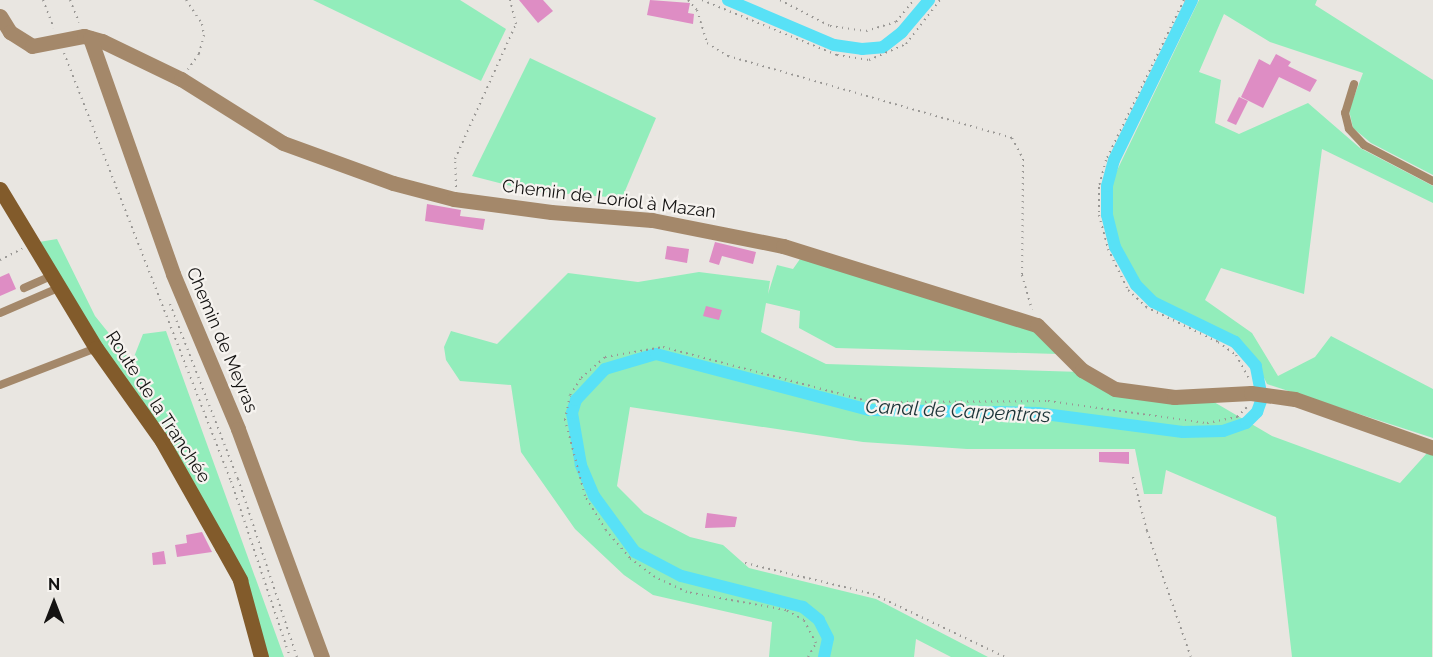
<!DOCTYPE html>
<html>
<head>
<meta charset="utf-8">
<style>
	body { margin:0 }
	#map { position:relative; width:1433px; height:657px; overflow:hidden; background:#e9e6e1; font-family:Raleway,sans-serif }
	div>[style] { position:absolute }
	.green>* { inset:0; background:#92edbb }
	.canal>* { height:12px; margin:-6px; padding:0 6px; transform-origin:6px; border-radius:6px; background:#58e1f6 }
	.building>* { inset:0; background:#de8dc4 }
	.path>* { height:2px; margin-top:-1px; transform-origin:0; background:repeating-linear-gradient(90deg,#999794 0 1.5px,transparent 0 6px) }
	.lane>* { height:8px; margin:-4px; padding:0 4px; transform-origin:4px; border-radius:4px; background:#a4886a }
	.street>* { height:15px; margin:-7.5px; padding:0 7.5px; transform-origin:7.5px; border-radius:7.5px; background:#a4886a }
	.secondary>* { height:15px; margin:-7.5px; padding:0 7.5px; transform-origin:7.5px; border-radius:7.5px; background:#825b2b }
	span { translate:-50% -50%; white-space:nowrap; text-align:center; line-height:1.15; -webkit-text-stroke:4.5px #f6f3ef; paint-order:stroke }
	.street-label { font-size:18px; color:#141312 }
	.water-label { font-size:20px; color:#1d3438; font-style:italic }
	.north { position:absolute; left:24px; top:573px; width:60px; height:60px; -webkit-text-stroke:4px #f6f3ef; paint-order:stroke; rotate:0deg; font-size:16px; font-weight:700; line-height:24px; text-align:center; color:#141312 }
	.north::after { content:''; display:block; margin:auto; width:21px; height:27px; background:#141312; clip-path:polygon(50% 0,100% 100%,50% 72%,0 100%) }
</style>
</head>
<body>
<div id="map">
	<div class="green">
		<div style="clip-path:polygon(313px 0,460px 0,506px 29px,481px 81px)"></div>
		<div style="clip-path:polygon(1199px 0,1317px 0,1315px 5px,1433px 80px,1433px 175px,1371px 143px,1353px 128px,1349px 110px,1363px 73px,1270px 42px,1224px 14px,1199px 72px,1221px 80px,1215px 123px,1239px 134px,1308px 103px,1360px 148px,1433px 186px,1433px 203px,1322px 149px,1304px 294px,1221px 268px,1205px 300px,1252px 333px,1278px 376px,1315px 357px,1331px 336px,1433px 389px,1433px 438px,1267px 384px,1255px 359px,1236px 338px,1154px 299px,1138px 282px,1117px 245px,1109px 215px,1110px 185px)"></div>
		<div style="clip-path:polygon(530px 58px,656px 118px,622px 198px,531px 191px,472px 176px)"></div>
		<div style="clip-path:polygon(57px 239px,95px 316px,132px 362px,143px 334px,166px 331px,284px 657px,267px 657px,189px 481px,135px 390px,99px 344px,39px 242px)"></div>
		<div style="clip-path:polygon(800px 259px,1025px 321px,1058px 354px,836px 348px,799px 328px,800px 311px,766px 303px,761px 332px,826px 364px,1082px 372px,1091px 382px,1214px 402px,1272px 436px,1400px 483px,1427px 453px,1433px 453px,1432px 657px,1292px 657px,1276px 517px,1166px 470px,1162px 494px,1144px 494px,1135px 449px,967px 449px,863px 442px,630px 407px,617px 486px,644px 513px,690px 537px,723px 545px,749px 568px,876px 599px,988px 657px,951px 657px,916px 639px,914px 657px,769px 657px,772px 622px,653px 595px,624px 575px,575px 529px,521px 452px,511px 385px,460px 381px,446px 360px,444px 347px,451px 331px,497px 344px,568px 273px,638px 282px,699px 272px,770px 281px,768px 294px,777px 265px,793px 269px)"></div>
	</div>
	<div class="canal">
		<div style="left:728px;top:0;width:115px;rotate:23deg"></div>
		<div style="left:834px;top:45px;width:28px;rotate:8deg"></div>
		<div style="left:862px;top:49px;width:21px;rotate:-5deg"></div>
		<div style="left:883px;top:47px;width:24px;rotate:-38deg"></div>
		<div style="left:902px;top:32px;width:42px;rotate:-49.8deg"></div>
		<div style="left:824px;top:657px;width:19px;rotate:-78deg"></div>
		<div style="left:828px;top:638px;width:20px;rotate:-117deg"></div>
		<div style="left:819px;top:620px;width:21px;rotate:-141deg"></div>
		<div style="left:803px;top:607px;width:126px;rotate:-165.7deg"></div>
		<div style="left:681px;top:576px;width:52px;rotate:-152.4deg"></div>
		<div style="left:635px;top:552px;width:69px;rotate:-126.2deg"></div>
		<div style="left:594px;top:496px;width:34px;rotate:-113deg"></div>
		<div style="left:581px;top:465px;width:53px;rotate:-99.8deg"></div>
		<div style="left:572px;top:413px;width:14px;rotate:-73deg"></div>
		<div style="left:576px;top:400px;width:42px;rotate:-46.9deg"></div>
		<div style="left:605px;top:369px;width:53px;rotate:-16.4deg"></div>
		<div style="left:656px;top:354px;width:221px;rotate:14.7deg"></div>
		<div style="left:870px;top:410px;width:167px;rotate:1deg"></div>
		<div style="left:1037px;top:413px;width:147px;rotate:7.4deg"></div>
		<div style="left:1183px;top:432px;width:40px;rotate:-1.4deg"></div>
		<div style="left:1223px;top:431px;width:24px;rotate:-19deg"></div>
		<div style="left:1246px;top:423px;width:16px;rotate:-45deg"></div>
		<div style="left:1257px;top:412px;width:15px;rotate:-70deg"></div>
		<div style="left:1262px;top:398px;width:33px;rotate:-101deg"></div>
		<div style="left:1256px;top:366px;width:32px;rotate:-131deg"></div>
		<div style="left:1235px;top:342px;width:91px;rotate:-154deg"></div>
		<div style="left:1153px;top:302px;width:24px;rotate:-135deg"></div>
		<div style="left:1136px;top:285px;width:43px;rotate:-118.9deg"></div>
		<div style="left:1115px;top:247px;width:33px;rotate:-104deg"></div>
		<div style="left:1107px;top:215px;width:29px;rotate:-90deg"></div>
		<div style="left:1107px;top:186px;width:27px;rotate:-75deg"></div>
		<div style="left:1114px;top:160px;width:178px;rotate:-64deg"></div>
	</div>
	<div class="building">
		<div style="clip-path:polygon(519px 0,543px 0,553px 11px,538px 23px)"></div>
		<div style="clip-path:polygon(650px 0,690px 3px,688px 13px,694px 14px,693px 24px,647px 15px)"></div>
		<div style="clip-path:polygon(1276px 54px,1291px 62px,1288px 66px,1317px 80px,1310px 92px,1279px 77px,1263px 108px,1241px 97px,1259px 59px,1270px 65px)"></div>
		<div style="clip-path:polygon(1239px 97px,1248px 101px,1236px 125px,1227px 121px)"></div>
		<div style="clip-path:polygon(427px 204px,461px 210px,460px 216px,485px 219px,483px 230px,425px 221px)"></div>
		<div style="clip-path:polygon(715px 242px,756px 252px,753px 264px,722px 256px,719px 265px,709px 262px)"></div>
		<div style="clip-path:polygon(667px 246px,689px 249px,687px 263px,665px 259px)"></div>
		<div style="clip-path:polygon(9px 273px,16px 289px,0 296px,0 277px)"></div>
		<div style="clip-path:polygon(706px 306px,722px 310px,719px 320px,703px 316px)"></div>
		<div style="clip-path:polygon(1099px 452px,1129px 452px,1129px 464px,1099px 462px)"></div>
		<div style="clip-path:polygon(707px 513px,737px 517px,735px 527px,705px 528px)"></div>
		<div style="clip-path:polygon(202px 532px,212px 552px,177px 557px,175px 545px,187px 543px,186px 535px)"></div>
		<div style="clip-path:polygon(164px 551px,166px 564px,153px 565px,152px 553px)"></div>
	</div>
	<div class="path">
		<div style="left:43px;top:0;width:30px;rotate:69deg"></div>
		<div style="left:70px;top:0;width:24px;rotate:68deg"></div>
		<div style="left:186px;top:0;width:29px;rotate:56deg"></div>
		<div style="left:202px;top:24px;width:11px;rotate:80deg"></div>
		<div style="left:204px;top:35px;width:20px;rotate:105deg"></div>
		<div style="left:199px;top:54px;width:19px;rotate:126deg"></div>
		<div style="left:688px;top:0;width:13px;rotate:48deg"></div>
		<div style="left:697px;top:10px;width:34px;rotate:73deg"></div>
		<div style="left:707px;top:43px;width:25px;rotate:32deg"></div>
		<div style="left:728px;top:56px;width:296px;rotate:16.1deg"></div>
		<div style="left:1012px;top:138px;width:24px;rotate:62deg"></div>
		<div style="left:1023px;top:159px;width:116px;rotate:90.5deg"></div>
		<div style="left:1022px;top:275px;width:36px;rotate:74deg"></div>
		<div style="left:702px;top:0;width:146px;rotate:22.2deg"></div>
		<div style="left:837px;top:55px;width:32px;rotate:9deg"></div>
		<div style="left:869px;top:60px;width:40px;rotate:-23.4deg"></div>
		<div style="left:906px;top:44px;width:56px;rotate:-52.3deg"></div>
		<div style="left:780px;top:0;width:56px;rotate:27.5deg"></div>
		<div style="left:830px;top:26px;width:36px;rotate:8deg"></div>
		<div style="left:866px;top:31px;width:31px;rotate:-17deg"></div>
		<div style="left:896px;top:22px;width:28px;rotate:-51deg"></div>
		<div style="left:1184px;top:0;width:178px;rotate:116deg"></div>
		<div style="left:1106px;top:160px;width:28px;rotate:105deg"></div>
		<div style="left:1099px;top:187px;width:28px;rotate:90deg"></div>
		<div style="left:1099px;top:215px;width:35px;rotate:75deg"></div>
		<div style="left:1108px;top:249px;width:46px;rotate:64deg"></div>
		<div style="left:1128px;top:290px;width:25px;rotate:43deg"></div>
		<div style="left:1146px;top:307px;width:80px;rotate:25.9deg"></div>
		<div style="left:1218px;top:342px;width:22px;rotate:36deg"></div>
		<div style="left:1236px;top:355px;width:29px;rotate:61deg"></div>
		<div style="left:64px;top:53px;width:459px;rotate:68.7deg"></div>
		<div style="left:231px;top:481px;width:186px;rotate:71.5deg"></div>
		<div style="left:456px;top:187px;width:28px;rotate:-92deg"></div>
		<div style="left:455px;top:159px;width:148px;rotate:-65.7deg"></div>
		<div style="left:516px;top:24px;width:25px;rotate:-104deg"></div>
		<div style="left:0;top:260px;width:25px;rotate:-27deg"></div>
		<div style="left:170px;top:304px;width:188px;rotate:68.8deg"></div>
		<div style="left:238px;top:479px;width:188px;rotate:71.7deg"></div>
		<div style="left:1133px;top:477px;width:56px;rotate:75.5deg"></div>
		<div style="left:1147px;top:531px;width:133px;rotate:70.8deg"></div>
		<div style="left:745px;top:563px;width:132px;rotate:13.6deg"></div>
		<div style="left:873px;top:594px;width:146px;rotate:25.5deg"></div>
		<div style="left:808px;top:657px;width:16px;rotate:-60deg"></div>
		<div style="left:816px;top:643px;width:26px;rotate:-118deg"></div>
		<div style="left:804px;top:620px;width:21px;rotate:-151deg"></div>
		<div style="left:786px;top:610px;width:101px;rotate:-169.7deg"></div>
		<div style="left:687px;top:592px;width:35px;rotate:-155deg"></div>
		<div style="left:655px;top:577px;width:31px;rotate:-143deg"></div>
		<div style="left:630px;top:558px;width:37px;rotate:-131deg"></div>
		<div style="left:606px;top:530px;width:40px;rotate:-122deg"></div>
		<div style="left:585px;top:496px;width:79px;rotate:-104.7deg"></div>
		<div style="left:565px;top:420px;width:25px;rotate:-79deg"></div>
		<div style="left:570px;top:395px;width:20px;rotate:-57deg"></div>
		<div style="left:581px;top:378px;width:32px;rotate:-41deg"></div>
		<div style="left:605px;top:357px;width:59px;rotate:-9.8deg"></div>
		<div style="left:663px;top:347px;width:215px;rotate:14.8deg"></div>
		<div style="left:871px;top:402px;width:177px;rotate:-0.3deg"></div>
		<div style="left:1048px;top:401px;width:161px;rotate:7.9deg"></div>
		<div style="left:1207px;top:423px;width:31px;rotate:-11deg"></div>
		<div style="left:1237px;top:417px;width:16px;rotate:-45deg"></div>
	</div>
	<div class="lane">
		<div style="left:1354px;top:84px;width:30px;rotate:107deg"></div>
		<div style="left:1345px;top:113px;width:16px;rotate:76deg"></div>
		<div style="left:1349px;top:129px;width:22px;rotate:47deg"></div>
		<div style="left:1364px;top:145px;width:78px;rotate:27.6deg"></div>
		<div style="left:24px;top:288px;width:30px;rotate:-24deg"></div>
		<div style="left:0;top:313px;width:63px;rotate:-23.3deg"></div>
		<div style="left:0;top:385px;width:103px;rotate:-21.1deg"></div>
	</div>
	<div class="street">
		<div style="left:0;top:16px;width:19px;rotate:58deg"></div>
		<div style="left:10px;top:32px;width:26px;rotate:32deg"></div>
		<div style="left:32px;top:46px;width:53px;rotate:-10.9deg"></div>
		<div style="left:84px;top:36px;width:19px;rotate:16deg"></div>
		<div style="left:102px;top:41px;width:88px;rotate:25.7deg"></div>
		<div style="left:181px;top:79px;width:120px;rotate:32.1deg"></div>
		<div style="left:283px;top:143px;width:117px;rotate:20deg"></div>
		<div style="left:393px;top:183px;width:63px;rotate:14.7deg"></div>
		<div style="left:454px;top:199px;width:98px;rotate:7.6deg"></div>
		<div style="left:551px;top:212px;width:101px;rotate:4.5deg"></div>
		<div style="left:652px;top:220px;width:134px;rotate:11.2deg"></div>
		<div style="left:783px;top:246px;width:266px;rotate:17.3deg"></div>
		<div style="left:1037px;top:325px;width:64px;rotate:45deg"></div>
		<div style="left:1082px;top:370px;width:38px;rotate:30deg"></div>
		<div style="left:1115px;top:389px;width:60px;rotate:7.7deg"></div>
		<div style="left:1174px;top:397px;width:77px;rotate:-3deg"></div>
		<div style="left:1251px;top:393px;width:44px;rotate:7.8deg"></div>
		<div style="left:1295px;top:399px;width:146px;rotate:19.5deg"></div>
		<div style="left:90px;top:38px;width:250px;rotate:70.6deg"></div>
		<div style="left:173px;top:274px;width:168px;rotate:67.2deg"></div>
		<div style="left:238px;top:429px;width:243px;rotate:69.8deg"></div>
	</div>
	<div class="secondary">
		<div style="left:0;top:189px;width:186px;rotate:58.9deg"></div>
		<div style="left:96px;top:348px;width:114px;rotate:54.6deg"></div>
		<div style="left:162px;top:441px;width:122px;rotate:60.5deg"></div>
		<div style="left:222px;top:547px;width:38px;rotate:61deg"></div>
		<div style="left:240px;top:580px;width:80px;rotate:74.7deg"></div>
	</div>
	<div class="street-label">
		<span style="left:609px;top:199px;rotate:7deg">Chemin de Loriol à Mazan</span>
		<span style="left:222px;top:340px;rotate:67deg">Chemin de Meyras</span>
		<span style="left:158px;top:407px;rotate:57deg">Route de la Tranchée</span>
	</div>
	<div class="water-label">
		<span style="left:958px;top:411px;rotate:3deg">Canal de Carpentras</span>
	</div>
	<div class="north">N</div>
</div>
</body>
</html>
